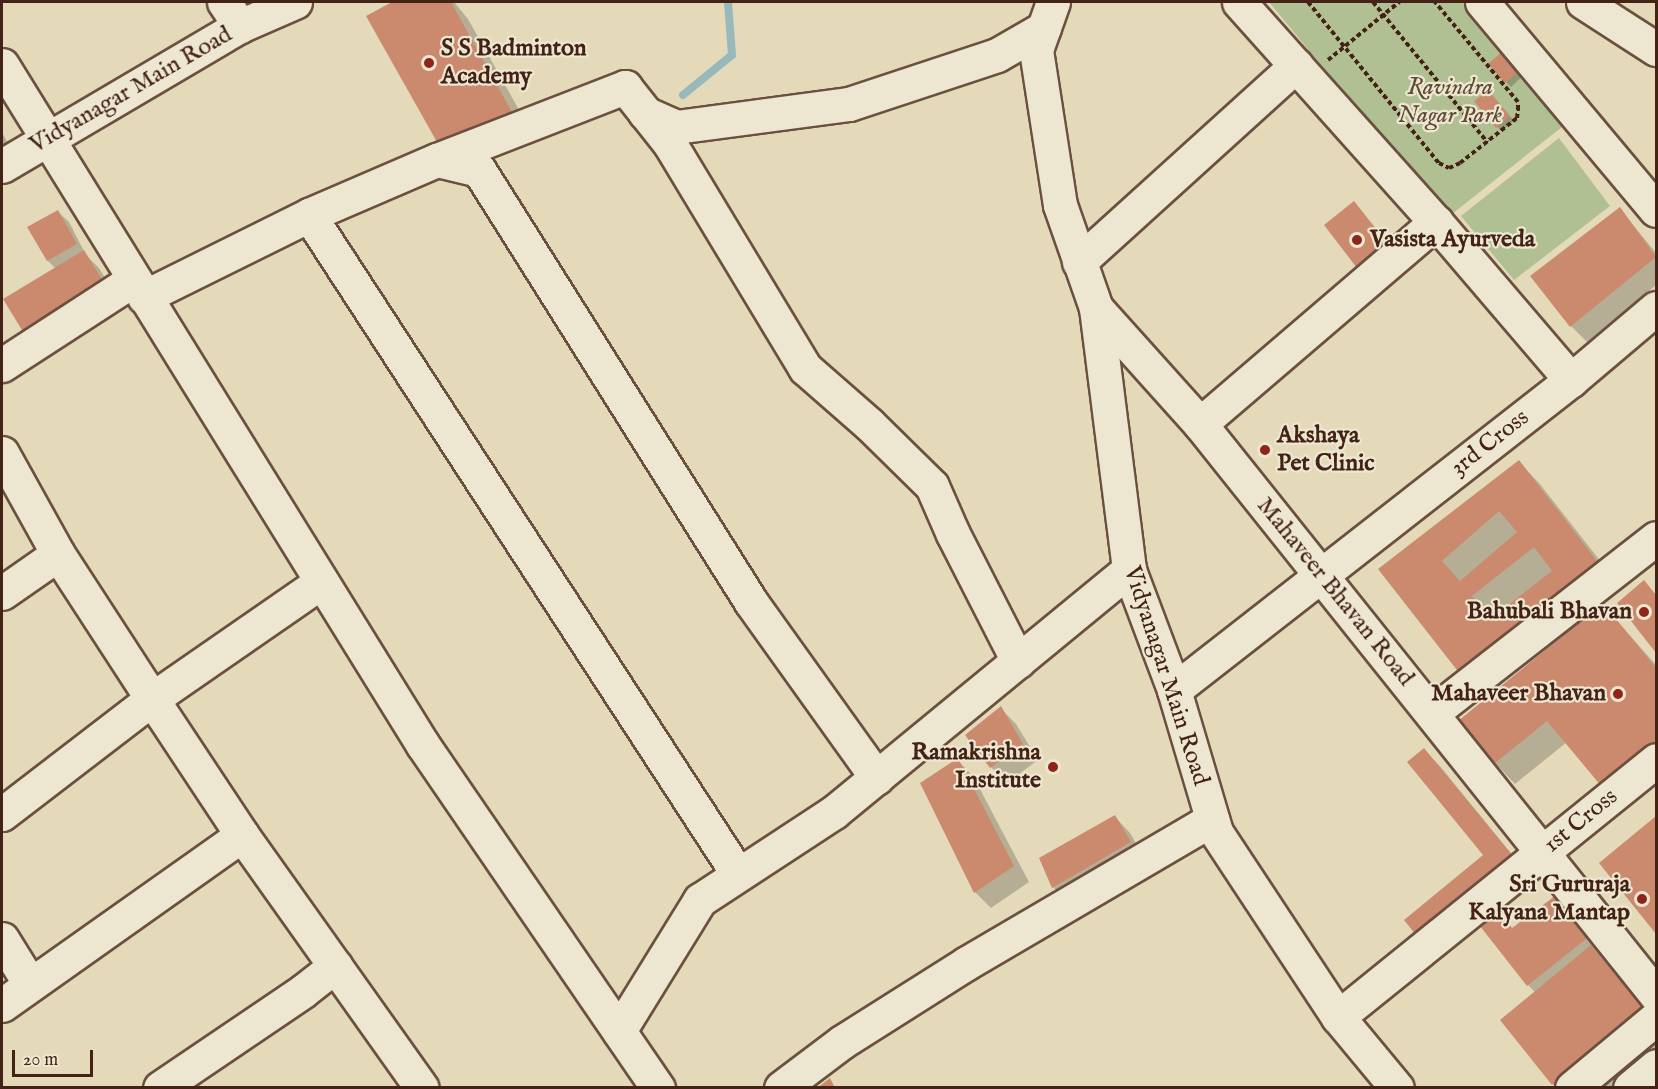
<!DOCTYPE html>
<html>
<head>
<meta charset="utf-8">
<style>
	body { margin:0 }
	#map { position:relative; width:1658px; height:1089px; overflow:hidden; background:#e4daba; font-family:"IM FELL English",serif }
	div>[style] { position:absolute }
	.green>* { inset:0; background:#b1c092 }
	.shadow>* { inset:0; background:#0003 }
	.stream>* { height:8px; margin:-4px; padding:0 4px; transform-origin:4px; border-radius:4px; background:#98b8b9 }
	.building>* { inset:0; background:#cb8a6e }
	.path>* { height:4px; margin-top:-2px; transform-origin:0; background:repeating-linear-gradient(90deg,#442216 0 4.5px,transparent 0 7.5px) }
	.roads { filter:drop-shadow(2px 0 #6c503f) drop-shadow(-2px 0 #6c503f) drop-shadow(0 2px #6c503f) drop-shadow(0 -2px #6c503f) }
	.minor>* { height:33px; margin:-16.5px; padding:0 16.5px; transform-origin:16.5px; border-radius:16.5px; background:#ede7d2 }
	.tertiary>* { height:33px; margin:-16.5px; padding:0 16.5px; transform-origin:16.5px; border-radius:16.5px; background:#ede7d2 }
	.dots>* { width:16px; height:16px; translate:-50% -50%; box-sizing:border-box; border:3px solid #ede7d2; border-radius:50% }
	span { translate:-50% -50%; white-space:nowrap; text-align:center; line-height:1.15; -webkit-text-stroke:4.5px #ede7d2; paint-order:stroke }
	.poi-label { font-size:24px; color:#442216; font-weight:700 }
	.left { translate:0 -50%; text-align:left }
	.right { translate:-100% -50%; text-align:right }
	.park-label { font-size:24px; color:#5f4a35; font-style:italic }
	.street-label { font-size:24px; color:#442216 }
	.frame { position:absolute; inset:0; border:3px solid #442216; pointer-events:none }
	.scale { position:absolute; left:12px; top:1050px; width:81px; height:27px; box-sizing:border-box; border:3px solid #442216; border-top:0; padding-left:8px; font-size:18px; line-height:21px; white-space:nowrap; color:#442216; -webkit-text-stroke:4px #ede7d2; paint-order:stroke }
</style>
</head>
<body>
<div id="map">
	<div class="green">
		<div style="clip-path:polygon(1269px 2px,1464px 2px,1567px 123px,1447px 218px)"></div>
		<div style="clip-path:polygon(1559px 138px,1610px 206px,1514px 280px,1461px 216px)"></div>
		<div style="clip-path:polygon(1656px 1036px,1656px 1053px,1614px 1087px,1594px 1088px)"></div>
	</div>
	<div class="shadow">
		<div style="clip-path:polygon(395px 2px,454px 2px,468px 19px,532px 133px,463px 171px,368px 17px)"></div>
		<div style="clip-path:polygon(1504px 52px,1525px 74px,1511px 87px,1506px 82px)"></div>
		<div style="clip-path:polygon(1493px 96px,1514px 121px,1502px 131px,1497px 127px)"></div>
		<div style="clip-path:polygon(2px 132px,13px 153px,2px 160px)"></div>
		<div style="clip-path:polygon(1620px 209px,1656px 253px,1656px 285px,1587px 342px,1571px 326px,1532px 276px)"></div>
		<div style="clip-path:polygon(58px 212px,69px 222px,86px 255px,99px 268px,120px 302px,56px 269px,48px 261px,29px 228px)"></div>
		<div style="clip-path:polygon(1519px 462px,1539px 483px,1620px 586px,1481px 694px,1380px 569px)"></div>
		<div style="clip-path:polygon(1644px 582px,1656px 595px,1656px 650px,1619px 603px)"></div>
		<div style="clip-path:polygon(1603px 605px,1656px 665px,1656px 780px,1567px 742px,1515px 784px,1495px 763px)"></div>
		<div style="clip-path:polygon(1000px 708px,1016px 724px,1038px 760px,1007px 783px,991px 767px)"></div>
		<div style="clip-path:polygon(1424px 750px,1440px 766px,1527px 873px,1485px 855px)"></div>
		<div style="clip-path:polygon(957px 760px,973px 776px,1029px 882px,991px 908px,975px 892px)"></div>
		<div style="clip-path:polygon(1115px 817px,1130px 833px,1145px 859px,1069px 903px,1053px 887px)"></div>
		<div style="clip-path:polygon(1656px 818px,1656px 932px,1601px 863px)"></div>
		<div style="clip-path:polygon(1558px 895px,1606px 952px,1600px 956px,1656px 1023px,1557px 1088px,1553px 1084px,1536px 993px,1528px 985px,1499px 914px,1513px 929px)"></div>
	</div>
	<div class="stream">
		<div style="left:683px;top:95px;width:63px;rotate:-39.2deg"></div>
		<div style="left:732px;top:55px;width:53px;rotate:-94.3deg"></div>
	</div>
	<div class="building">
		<div style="clip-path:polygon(392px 2px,451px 2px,512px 112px,442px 151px,366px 16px)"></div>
		<div style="clip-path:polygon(1505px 49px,1521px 69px,1505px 83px,1488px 64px)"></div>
		<div style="clip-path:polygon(1488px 90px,1510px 116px,1496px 128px,1474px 101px)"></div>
		<div style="clip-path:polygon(1354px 201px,1388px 244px,1357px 268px,1324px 225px)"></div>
		<div style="clip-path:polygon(1620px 207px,1656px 257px,1570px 327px,1530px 276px)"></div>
		<div style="clip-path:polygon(58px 210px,77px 244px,47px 261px,27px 227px)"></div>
		<div style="clip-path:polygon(84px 250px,106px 286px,25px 335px,3px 299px)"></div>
		<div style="clip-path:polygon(evenodd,1519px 460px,1600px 565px,1460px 674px,1378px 569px,1519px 460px,1499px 511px,1517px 532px,1460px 581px,1442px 561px,1499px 511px,1519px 460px,1534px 547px,1552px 571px,1490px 619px,1472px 596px,1534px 547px)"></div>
		<div style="clip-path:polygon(1644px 580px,1656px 595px,1656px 653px,1617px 603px)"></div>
		<div style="clip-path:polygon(1603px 603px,1656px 668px,1656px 743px,1602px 787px,1547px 721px,1494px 764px,1458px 721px)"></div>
		<div style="clip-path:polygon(1001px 706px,1023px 744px,990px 768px,965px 735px)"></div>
		<div style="clip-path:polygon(1424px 748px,1513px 856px,1416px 935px,1404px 920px,1483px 855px,1407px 762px)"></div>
		<div style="clip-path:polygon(958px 758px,1014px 866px,974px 893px,920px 783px)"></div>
		<div style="clip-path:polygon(1115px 815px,1131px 842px,1052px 888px,1039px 858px)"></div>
		<div style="clip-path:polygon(1656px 816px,1656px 934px,1599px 863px)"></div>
		<div style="clip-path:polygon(1559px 893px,1591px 935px,1527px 986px,1480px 926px,1499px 912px,1512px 928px)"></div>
		<div style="clip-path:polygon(1591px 945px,1645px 1010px,1552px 1085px,1500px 1020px)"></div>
		<div style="clip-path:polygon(830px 1078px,835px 1088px,817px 1088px)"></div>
	</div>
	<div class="path">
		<div style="left:1308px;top:2px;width:208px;rotate:50.9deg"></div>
		<div style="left:1439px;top:163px;width:11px;rotate:27deg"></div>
		<div style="left:1449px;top:168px;width:12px;rotate:-24deg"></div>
		<div style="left:1460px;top:163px;width:73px;rotate:-38.3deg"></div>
		<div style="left:1517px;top:118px;width:8px;rotate:-83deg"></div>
		<div style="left:1518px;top:110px;width:8px;rotate:-90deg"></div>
		<div style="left:1518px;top:102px;width:130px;rotate:-129.7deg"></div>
		<div style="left:1373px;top:2px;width:181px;rotate:50.8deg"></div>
		<div style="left:1328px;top:60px;width:92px;rotate:-39.2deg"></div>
	</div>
	<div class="roads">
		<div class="minor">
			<div style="left:224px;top:2px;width:29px;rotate:56deg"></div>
			<div style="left:1053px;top:2px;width:51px;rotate:109.5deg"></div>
			<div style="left:1036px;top:50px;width:157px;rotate:81.2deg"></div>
			<div style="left:1060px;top:205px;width:109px;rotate:70.7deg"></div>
			<div style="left:1096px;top:308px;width:264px;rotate:82.8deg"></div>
			<div style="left:1129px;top:570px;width:128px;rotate:69.4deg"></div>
			<div style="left:1174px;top:690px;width:148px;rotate:73.5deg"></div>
			<div style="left:1216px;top:832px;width:222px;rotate:56.6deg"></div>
			<div style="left:1338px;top:1017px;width:92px;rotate:50.3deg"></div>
			<div style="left:1239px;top:2px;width:295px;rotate:48.2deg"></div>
			<div style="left:1436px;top:222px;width:208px;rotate:49.5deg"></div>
			<div style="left:1482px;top:2px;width:271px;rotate:50.1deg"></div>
			<div style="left:1583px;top:2px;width:87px;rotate:32.8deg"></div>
			<div style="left:2px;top:65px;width:800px;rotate:58.24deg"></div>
			<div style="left:423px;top:745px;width:416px;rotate:55.6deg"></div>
			<div style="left:645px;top:113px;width:34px;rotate:24deg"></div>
			<div style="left:676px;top:127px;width:175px;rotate:-7.6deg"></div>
			<div style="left:849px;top:104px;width:156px;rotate:-18.3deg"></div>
			<div style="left:997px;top:55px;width:54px;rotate:-29.9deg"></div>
			<div style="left:437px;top:160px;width:202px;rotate:-21.2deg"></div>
			<div style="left:625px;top:87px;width:73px;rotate:51.7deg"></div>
			<div style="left:670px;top:144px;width:262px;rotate:58.9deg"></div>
			<div style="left:805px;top:368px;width:85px;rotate:41.2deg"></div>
			<div style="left:869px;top:424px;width:88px;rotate:44.5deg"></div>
			<div style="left:932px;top:486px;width:52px;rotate:66.4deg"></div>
			<div style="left:953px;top:534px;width:143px;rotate:62.9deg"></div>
			<div style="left:2px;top:166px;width:276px;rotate:-30.5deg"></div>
			<div style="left:240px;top:26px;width:60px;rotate:-23.6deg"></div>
			<div style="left:309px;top:215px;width:139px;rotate:-23.3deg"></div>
			<div style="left:437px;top:160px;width:43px;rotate:13.4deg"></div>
			<div style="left:479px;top:170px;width:510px;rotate:57.8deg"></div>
			<div style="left:751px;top:602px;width:216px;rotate:54.4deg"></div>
			<div style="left:1079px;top:262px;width:293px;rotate:-42.2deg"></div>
			<div style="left:144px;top:297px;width:184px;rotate:-26.4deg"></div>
			<div style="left:309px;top:215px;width:786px;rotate:56.94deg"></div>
			<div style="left:1096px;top:308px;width:156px;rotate:48.1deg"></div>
			<div style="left:1200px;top:424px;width:731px;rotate:51.39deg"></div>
			<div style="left:2px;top:365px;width:156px;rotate:-33deg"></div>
			<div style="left:1200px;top:424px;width:311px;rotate:-40.6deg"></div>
			<div style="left:2px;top:453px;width:115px;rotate:61deg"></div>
			<div style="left:58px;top:554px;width:173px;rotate:57deg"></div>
			<div style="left:152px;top:699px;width:163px;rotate:56.5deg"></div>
			<div style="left:242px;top:835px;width:310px;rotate:54.6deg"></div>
			<div style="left:2px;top:593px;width:68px;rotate:-34.9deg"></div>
			<div style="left:1174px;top:690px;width:504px;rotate:-37.98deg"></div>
			<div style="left:1571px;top:380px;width:111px;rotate:-40.3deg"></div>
			<div style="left:1432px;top:713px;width:284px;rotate:-38deg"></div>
			<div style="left:2px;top:814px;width:189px;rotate:-37.5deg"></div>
			<div style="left:152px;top:699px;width:206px;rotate:-34.7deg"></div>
			<div style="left:2px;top:939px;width:53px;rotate:58.1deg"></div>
			<div style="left:2px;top:1005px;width:294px;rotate:-35.3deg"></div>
			<div style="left:1338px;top:1017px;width:409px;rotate:-38.9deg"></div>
			<div style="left:619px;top:1031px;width:154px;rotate:-58.3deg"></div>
			<div style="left:700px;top:900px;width:160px;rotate:-33.3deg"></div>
			<div style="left:834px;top:812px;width:382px;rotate:-39.4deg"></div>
			<div style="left:160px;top:1088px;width:173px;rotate:-34.1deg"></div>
			<div style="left:303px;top:991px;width:41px;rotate:-38deg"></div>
			<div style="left:781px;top:1088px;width:76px;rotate:-37deg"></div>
			<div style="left:842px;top:1042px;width:148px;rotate:-32.3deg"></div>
			<div style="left:967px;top:963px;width:284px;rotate:-30.4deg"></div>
		</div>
		<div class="tertiary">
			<div style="left:1572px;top:1088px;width:109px;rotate:-39.8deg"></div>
			<div style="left:1630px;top:1088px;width:34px;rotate:-40deg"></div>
		</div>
	</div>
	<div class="dots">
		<div style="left:429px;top:63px;background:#8f2418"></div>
		<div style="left:1357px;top:240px;background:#8f2418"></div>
		<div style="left:1265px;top:450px;background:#8f2418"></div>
		<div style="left:1644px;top:612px;background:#8f2418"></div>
		<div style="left:1618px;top:694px;background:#8f2418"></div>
		<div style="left:1053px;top:767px;background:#8f2418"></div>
		<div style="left:1642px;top:899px;background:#8f2418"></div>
	</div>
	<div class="poi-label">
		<span class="left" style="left:441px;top:63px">S S Badminton<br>Academy</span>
		<span class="left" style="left:1370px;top:240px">Vasista Ayurveda</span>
		<span class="left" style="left:1277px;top:450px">Akshaya<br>Pet Clinic</span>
		<span class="right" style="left:1632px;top:612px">Bahubali Bhavan</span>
		<span class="right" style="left:1606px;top:694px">Mahaveer Bhavan</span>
		<span class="right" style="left:1041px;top:767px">Ramakrishna<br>Institute</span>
		<span class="right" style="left:1630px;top:899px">Sri Gururaja<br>Kalyana Mantap</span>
	</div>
	<div class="park-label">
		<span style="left:1450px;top:102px">Ravindra<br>Nagar Park</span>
	</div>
	<div class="street-label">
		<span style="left:131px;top:90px;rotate:-30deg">Vidyanagar Main Road</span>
		<span style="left:1490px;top:443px;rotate:-38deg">3rd Cross</span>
		<span style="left:1335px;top:592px;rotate:51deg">Mahaveer Bhavan Road</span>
		<span style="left:1166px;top:676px;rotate:72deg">Vidyanagar Main Road</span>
		<span style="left:1581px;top:821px;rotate:-39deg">1st Cross</span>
	</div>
	<div class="frame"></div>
	<div class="scale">20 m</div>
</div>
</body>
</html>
